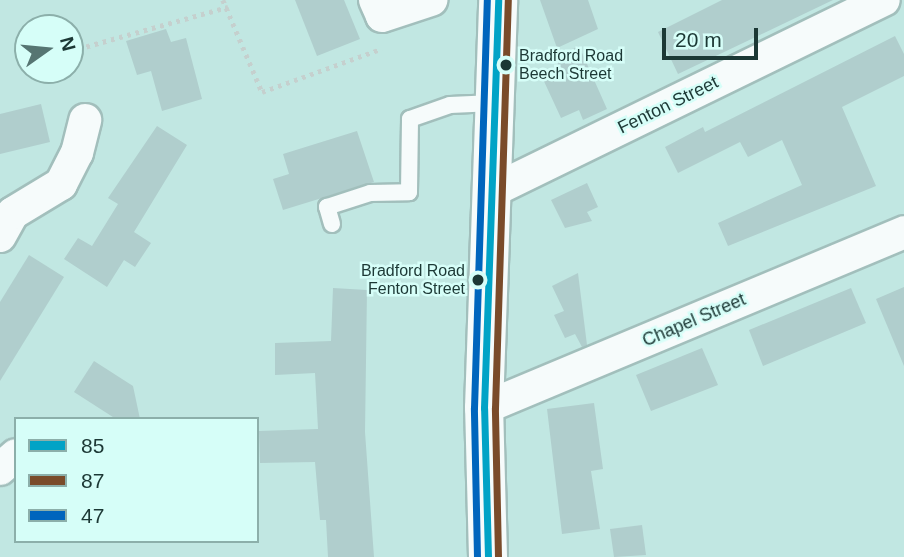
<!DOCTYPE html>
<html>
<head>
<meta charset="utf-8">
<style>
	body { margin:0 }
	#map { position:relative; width:904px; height:557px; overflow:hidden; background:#c1e7e2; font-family:Helvetica,sans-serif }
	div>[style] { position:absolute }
	.building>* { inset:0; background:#b0cecd }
	.path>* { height:4.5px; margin-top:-2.25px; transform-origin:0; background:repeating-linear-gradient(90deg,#c5d0ce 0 3.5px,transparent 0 8.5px) }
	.roads { filter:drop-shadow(2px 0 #a2bfbc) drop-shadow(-2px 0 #a2bfbc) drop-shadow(0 2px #a2bfbc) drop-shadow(0 -2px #a2bfbc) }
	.lane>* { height:16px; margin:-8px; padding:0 8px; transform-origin:8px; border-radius:8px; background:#f6fbfb }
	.street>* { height:32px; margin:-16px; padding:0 16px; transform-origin:16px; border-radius:16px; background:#f6fbfb }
	.primary>* { height:38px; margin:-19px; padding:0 19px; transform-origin:19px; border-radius:19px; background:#f6fbfb }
	.bus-1>* { height:7px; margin:-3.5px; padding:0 3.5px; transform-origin:3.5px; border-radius:3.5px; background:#01a3c6 }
	.bus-2>* { height:7px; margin:-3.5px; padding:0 3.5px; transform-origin:3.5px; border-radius:3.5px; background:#7a4b2a }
	.bus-3>* { height:7px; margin:-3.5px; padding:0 3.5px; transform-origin:3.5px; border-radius:3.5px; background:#0065bd }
	.dots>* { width:19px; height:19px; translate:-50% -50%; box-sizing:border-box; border:4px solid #d6fef8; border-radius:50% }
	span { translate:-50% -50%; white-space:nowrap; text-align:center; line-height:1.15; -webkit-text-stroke:5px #d6fef8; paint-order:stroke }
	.bus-label { font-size:16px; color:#1c3835 }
	.left { translate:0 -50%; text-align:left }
	.right { translate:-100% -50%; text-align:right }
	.street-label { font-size:18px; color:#1c3835 }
	.legend { position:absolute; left:14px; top:417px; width:245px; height:126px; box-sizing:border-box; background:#d6fef8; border:2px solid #8cafaa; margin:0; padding:9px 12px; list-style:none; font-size:21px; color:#1c3835 }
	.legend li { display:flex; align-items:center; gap:14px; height:35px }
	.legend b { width:35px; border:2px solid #8cafaa }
	.north { position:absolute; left:14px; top:14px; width:70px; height:70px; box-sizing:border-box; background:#d6fef8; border:2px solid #8cafaa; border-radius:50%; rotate:75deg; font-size:19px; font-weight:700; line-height:28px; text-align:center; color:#1c3835 }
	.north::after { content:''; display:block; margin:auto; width:24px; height:32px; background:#567572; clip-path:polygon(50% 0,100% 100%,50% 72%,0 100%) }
	.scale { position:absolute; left:662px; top:28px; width:96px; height:32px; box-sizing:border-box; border:4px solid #1c3835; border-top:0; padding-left:9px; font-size:21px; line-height:24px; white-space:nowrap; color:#1c3835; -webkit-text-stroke:5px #d6fef8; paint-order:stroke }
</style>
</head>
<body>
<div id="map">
	<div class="building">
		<div style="clip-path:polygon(295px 0,344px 0,360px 39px,317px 56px)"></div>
		<div style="clip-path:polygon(540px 0,588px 0,598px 29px,557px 48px)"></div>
		<div style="clip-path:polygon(722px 0,833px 0,678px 74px,658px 32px)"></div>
		<div style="clip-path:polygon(166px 29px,171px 42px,186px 38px,202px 99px,162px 111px,151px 71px,137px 75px,126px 41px)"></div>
		<div style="clip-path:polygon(895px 36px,904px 54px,904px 76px,842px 107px,876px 186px,728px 246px,718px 223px,802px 185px,782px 140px,748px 157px,740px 142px,678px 173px,665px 147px,703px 127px,705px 132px)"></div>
		<div style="clip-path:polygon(579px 46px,607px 109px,583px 120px,579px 110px,561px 118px,542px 77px,560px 69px,554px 57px)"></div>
		<div style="clip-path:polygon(41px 104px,50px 142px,0 154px,0 114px)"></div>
		<div style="clip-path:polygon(157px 126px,187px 145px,134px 232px,151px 243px,135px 267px,124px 260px,107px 287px,64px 259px,78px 238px,92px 246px,118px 204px,108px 198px)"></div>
		<div style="clip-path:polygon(357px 131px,374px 182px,283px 210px,273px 179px,289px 174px,283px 154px)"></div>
		<div style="clip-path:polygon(587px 183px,598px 207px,587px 212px,592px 221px,565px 228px,551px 200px)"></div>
		<div style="clip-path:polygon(29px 255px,64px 277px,0 381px,0 302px)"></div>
		<div style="clip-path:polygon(578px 273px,587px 345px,582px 347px,575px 334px,565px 338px,554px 315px,564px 311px,552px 286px)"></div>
		<div style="clip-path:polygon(904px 287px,904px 366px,876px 299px)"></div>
		<div style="clip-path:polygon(333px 288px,367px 290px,365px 432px,374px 557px,328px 557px,326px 520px,320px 520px,315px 462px,260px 463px,259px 431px,318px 429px,315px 373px,275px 375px,275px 343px,331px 341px)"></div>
		<div style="clip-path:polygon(851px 288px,866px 323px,763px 366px,749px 330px)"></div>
		<div style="clip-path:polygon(702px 348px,718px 385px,651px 411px,636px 375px)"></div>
		<div style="clip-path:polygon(94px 361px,133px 386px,140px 419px,116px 419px,74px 392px)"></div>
		<div style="clip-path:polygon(594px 403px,603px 469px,591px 471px,600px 529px,562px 534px,547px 409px)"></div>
		<div style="clip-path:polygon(642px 525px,646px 555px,614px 557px,610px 529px)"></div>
	</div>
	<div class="path">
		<div style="left:223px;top:0;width:100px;rotate:67deg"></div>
		<div style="left:262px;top:92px;width:127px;rotate:-19.9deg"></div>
		<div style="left:70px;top:51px;width:164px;rotate:-15.6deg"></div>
	</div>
	<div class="roads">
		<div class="lane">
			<div style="left:332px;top:224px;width:18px;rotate:-106deg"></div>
			<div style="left:327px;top:207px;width:45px;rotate:-18deg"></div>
			<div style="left:370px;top:193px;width:39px;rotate:-1deg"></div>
			<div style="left:409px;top:192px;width:73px;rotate:-89.2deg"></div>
			<div style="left:410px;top:119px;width:42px;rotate:-19.3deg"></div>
			<div style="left:450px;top:105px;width:44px;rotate:-2.6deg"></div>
		</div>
		<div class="street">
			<div style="left:375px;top:0;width:17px;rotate:66deg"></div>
			<div style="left:382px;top:16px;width:52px;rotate:-18.1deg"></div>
			<div style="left:490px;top:192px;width:438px;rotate:-26deg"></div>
			<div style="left:0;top:236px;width:26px;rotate:-61deg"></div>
			<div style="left:13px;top:213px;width:56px;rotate:-31.1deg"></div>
			<div style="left:61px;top:184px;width:35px;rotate:-63deg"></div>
			<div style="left:77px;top:153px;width:34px;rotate:-76deg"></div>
			<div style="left:484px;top:408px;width:455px;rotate:-22.7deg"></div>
			<div style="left:0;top:469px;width:21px;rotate:-41deg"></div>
		</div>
		<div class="primary">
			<div style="left:488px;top:557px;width:149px;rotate:-91.5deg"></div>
			<div style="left:484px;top:408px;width:408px;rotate:-88deg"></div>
		</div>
	</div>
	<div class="bus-1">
		<div style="left:488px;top:557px;width:149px;rotate:-91.5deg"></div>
		<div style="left:484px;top:408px;width:408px;rotate:-88deg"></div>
	</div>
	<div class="bus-2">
		<div style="left:498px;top:557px;width:149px;rotate:-91.2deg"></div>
		<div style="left:495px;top:408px;width:408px;rotate:-88.2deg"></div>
	</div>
	<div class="bus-3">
		<div style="left:477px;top:557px;width:149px;rotate:-91.2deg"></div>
		<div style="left:474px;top:408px;width:408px;rotate:-88.2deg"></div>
	</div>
	<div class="dots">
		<div style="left:506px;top:65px;background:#1c3835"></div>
		<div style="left:478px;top:280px;background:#1c3835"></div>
	</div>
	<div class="bus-label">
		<span class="left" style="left:519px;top:65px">Bradford Road<br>Beech Street</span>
		<span class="right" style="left:465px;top:280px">Bradford Road<br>Fenton Street</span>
	</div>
	<div class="street-label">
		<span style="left:668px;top:105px;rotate:-26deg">Fenton Street</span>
		<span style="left:694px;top:320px;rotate:-23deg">Chapel Street</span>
	</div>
	<ul class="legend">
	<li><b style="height:9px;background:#01a3c6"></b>85</li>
	<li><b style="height:9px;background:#7a4b2a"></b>87</li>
	<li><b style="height:9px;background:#0065bd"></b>47</li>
	</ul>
	<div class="north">N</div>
	<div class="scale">20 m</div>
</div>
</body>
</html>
